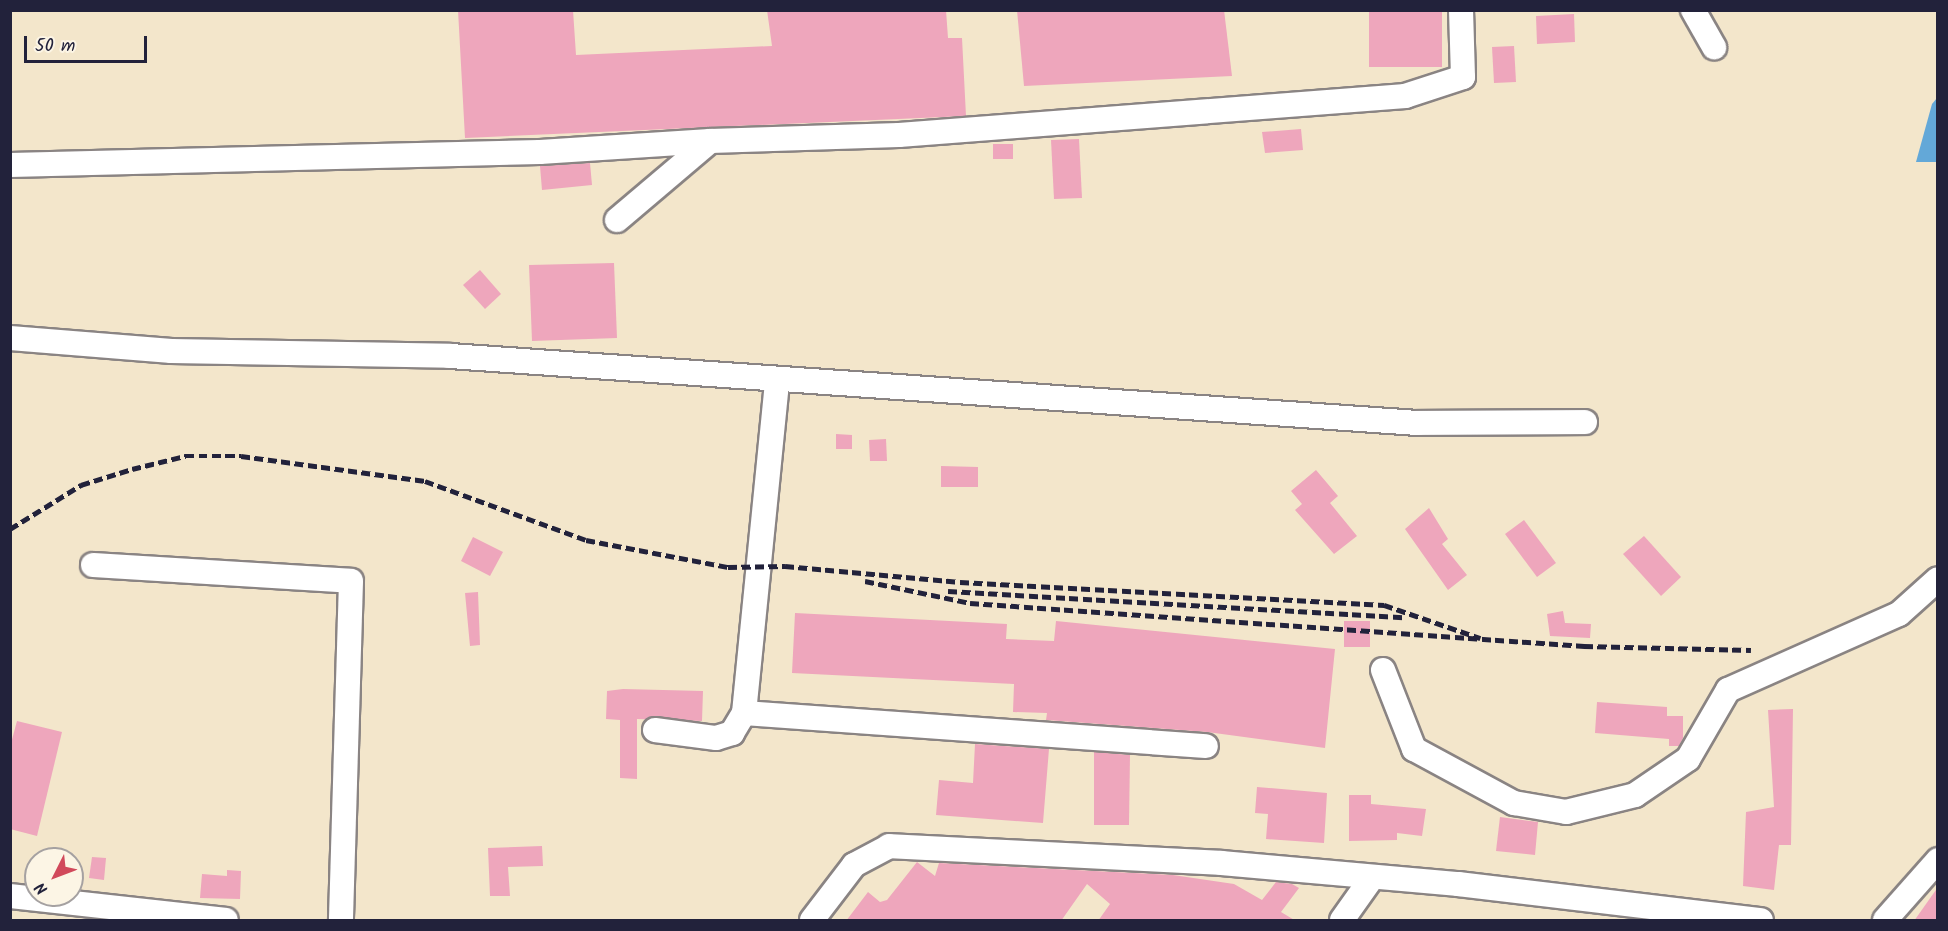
<!DOCTYPE html>
<html>
<head>
<meta charset="utf-8">
<style>
	body { margin:0 }
	#map { position:relative; width:1948px; height:931px; overflow:hidden; background:#f3e6cb; font-family:Kalam,sans-serif }
	div>[style] { position:absolute }
	.water>* { inset:0; background:#63a8d8 }
	.building>* { inset:0; background:#eea6bc }
	.roads { filter:drop-shadow(2px 0 #8a8483) drop-shadow(-2px 0 #8a8483) drop-shadow(0 2px #8a8483) drop-shadow(0 -2px #8a8483) }
	.minor>* { height:24px; margin:-12px; padding:0 12px; transform-origin:12px; border-radius:12px; background:#fff }
	.rail>* { height:4.5px; margin-top:-2.25px; transform-origin:0; background:repeating-linear-gradient(90deg,#22223b 0 9px,transparent 0 13.5px) }
	span { translate:-50% -50%; white-space:nowrap; text-align:center; line-height:1.15; -webkit-text-stroke:6px #fcf5e5; paint-order:stroke }
	.frame { position:absolute; inset:0; border:12px solid #22223b; pointer-events:none }
	.north { position:absolute; left:24px; top:847px; width:60px; height:60px; box-sizing:border-box; background:#fcf5e5; border:2px solid #a5a1a1; border-radius:50%; rotate:228deg; font-size:16px; font-weight:700; line-height:24px; text-align:center; color:#22223b }
	.north::after { content:''; display:block; margin:auto; width:21px; height:27px; background:#d1495b; clip-path:polygon(50% 0,100% 100%,50% 72%,0 100%) }
	.scale { position:absolute; left:24px; top:36px; width:123px; height:27px; box-sizing:border-box; border:3px solid #22223b; border-top:0; padding-left:8px; font-size:18px; line-height:21px; white-space:nowrap; color:#22223b; -webkit-text-stroke:4px #fcf5e5; paint-order:stroke }
</style>
</head>
<body>
<div id="map">
	<div class="water">
		<div style="clip-path:polygon(1937px 98px,1937px 162px,1916px 162px,1932px 104px)"></div>
	</div>
	<div class="building">
		<div style="clip-path:polygon(458px 10px,573px 10px,576px 55px,772px 46px,767px 10px,946px 10px,948px 38px,962px 38px,966px 116px,465px 138px)"></div>
		<div style="clip-path:polygon(1017px 10px,1224px 10px,1232px 76px,1024px 86px)"></div>
		<div style="clip-path:polygon(1369px 10px,1442px 10px,1442px 67px,1369px 67px)"></div>
		<div style="clip-path:polygon(1574px 14px,1575px 42px,1537px 44px,1536px 16px)"></div>
		<div style="clip-path:polygon(1514px 46px,1516px 82px,1494px 83px,1492px 47px)"></div>
		<div style="clip-path:polygon(1301px 129px,1303px 150px,1265px 153px,1262px 132px)"></div>
		<div style="clip-path:polygon(1079px 139px,1082px 198px,1054px 199px,1051px 140px)"></div>
		<div style="clip-path:polygon(993px 144px,1013px 144px,1013px 159px,993px 159px)"></div>
		<div style="clip-path:polygon(590px 163px,592px 185px,542px 190px,540px 166px)"></div>
		<div style="clip-path:polygon(614px 263px,617px 338px,532px 341px,529px 265px)"></div>
		<div style="clip-path:polygon(480px 270px,501px 294px,485px 309px,463px 285px)"></div>
		<div style="clip-path:polygon(836px 434px,852px 435px,852px 449px,836px 449px)"></div>
		<div style="clip-path:polygon(886px 439px,887px 461px,870px 461px,869px 440px)"></div>
		<div style="clip-path:polygon(941px 466px,978px 467px,978px 487px,941px 487px)"></div>
		<div style="clip-path:polygon(1316px 470px,1338px 496px,1330px 503px,1357px 536px,1334px 554px,1295px 510px,1302px 504px,1291px 491px)"></div>
		<div style="clip-path:polygon(1429px 508px,1448px 539px,1442px 544px,1467px 575px,1448px 590px,1405px 529px)"></div>
		<div style="clip-path:polygon(1524px 520px,1556px 563px,1537px 577px,1505px 534px)"></div>
		<div style="clip-path:polygon(1644px 536px,1681px 577px,1661px 596px,1623px 554px)"></div>
		<div style="clip-path:polygon(473px 537px,503px 552px,490px 576px,461px 561px)"></div>
		<div style="clip-path:polygon(478px 592px,480px 645px,470px 646px,465px 593px)"></div>
		<div style="clip-path:polygon(1563px 611px,1565px 623px,1591px 624px,1590px 638px,1550px 636px,1547px 614px)"></div>
		<div style="clip-path:polygon(795px 613px,1007px 624px,1006px 639px,1054px 641px,1056px 621px,1335px 649px,1325px 748px,1207px 732px,1046px 720px,1047px 713px,1013px 712px,1014px 684px,792px 673px)"></div>
		<div style="clip-path:polygon(1344px 621px,1370px 621px,1370px 647px,1344px 647px)"></div>
		<div style="clip-path:polygon(623px 689px,703px 691px,702px 721px,637px 719px,637px 779px,620px 778px,620px 720px,606px 719px,607px 691px)"></div>
		<div style="clip-path:polygon(1597px 702px,1667px 707px,1667px 716px,1683px 716px,1683px 738px,1679px 746px,1669px 746px,1669px 739px,1595px 733px)"></div>
		<div style="clip-path:polygon(1793px 709px,1791px 845px,1779px 845px,1774px 890px,1743px 886px,1746px 812px,1774px 807px,1768px 710px)"></div>
		<div style="clip-path:polygon(17px 721px,62px 732px,37px 836px,10px 829px,10px 747px)"></div>
		<div style="clip-path:polygon(975px 744px,1049px 749px,1043px 823px,936px 815px,939px 780px,973px 783px)"></div>
		<div style="clip-path:polygon(1094px 752px,1130px 755px,1129px 825px,1094px 825px)"></div>
		<div style="clip-path:polygon(1257px 787px,1327px 793px,1324px 843px,1266px 839px,1268px 814px,1255px 813px)"></div>
		<div style="clip-path:polygon(1349px 795px,1371px 795px,1371px 804px,1426px 809px,1422px 836px,1397px 833px,1397px 840px,1349px 841px)"></div>
		<div style="clip-path:polygon(1500px 817px,1538px 822px,1535px 855px,1496px 851px)"></div>
		<div style="clip-path:polygon(542px 846px,543px 866px,508px 867px,510px 896px,490px 896px,488px 848px)"></div>
		<div style="clip-path:polygon(92px 857px,106px 858px,104px 880px,89px 878px)"></div>
		<div style="clip-path:polygon(917px 862px,935px 876px,939px 863px,1173px 875px,1234px 884px,1262px 900px,1276px 882px,1292px 884px,1299px 888px,1281px 912px,1296px 921px,1098px 921px,1110px 904px,1087px 884px,1061px 921px,846px 921px,868px 892px,880px 902px,887px 900px)"></div>
		<div style="clip-path:polygon(227px 870px,241px 871px,240px 899px,200px 898px,202px 874px,227px 876px)"></div>
		<div style="clip-path:polygon(1938px 887px,1938px 921px,1914px 921px)"></div>
	</div>
	<div class="roads">
		<div class="minor">
			<div style="left:1693px;top:10px;width:43px;rotate:60.4deg"></div>
			<div style="left:10px;top:165px;width:530px;rotate:-1.41deg"></div>
			<div style="left:540px;top:152px;width:170px;rotate:-3.7deg"></div>
			<div style="left:617px;top:220px;width:122px;rotate:-40.3deg"></div>
			<div style="left:710px;top:141px;width:189px;rotate:-1.8deg"></div>
			<div style="left:899px;top:135px;width:508px;rotate:-4.41deg"></div>
			<div style="left:1405px;top:96px;width:61px;rotate:-18.1deg"></div>
			<div style="left:1463px;top:77px;width:67px;rotate:-91.7deg"></div>
			<div style="left:10px;top:338px;width:162px;rotate:4.6deg"></div>
			<div style="left:171px;top:351px;width:279px;rotate:1deg"></div>
			<div style="left:450px;top:356px;width:970px;rotate:3.96deg"></div>
			<div style="left:1418px;top:423px;width:167px;rotate:-0.3deg"></div>
			<div style="left:93px;top:565px;width:258px;rotate:3.5deg"></div>
			<div style="left:351px;top:581px;width:339px;rotate:91.7deg"></div>
			<div style="left:1383px;top:670px;width:85px;rotate:68.6deg"></div>
			<div style="left:1414px;top:749px;width:114px;rotate:28.4deg"></div>
			<div style="left:1514px;top:803px;width:53px;rotate:9.8deg"></div>
			<div style="left:1566px;top:812px;width:71px;rotate:-13.8deg"></div>
			<div style="left:1635px;top:795px;width:64px;rotate:-34.2deg"></div>
			<div style="left:1688px;top:759px;width:80px;rotate:-59.9deg"></div>
			<div style="left:1728px;top:690px;width:187px;rotate:-24deg"></div>
			<div style="left:1899px;top:614px;width:52px;rotate:-41.9deg"></div>
			<div style="left:744px;top:713px;width:463px;rotate:4.1deg"></div>
			<div style="left:655px;top:730px;width:62px;rotate:7.5deg"></div>
			<div style="left:716px;top:738px;width:17px;rotate:-17deg"></div>
			<div style="left:732px;top:733px;width:23px;rotate:-59deg"></div>
			<div style="left:744px;top:713px;width:333px;rotate:-84.3deg"></div>
			<div style="left:10px;top:896px;width:217px;rotate:6.3deg"></div>
			<div style="left:812px;top:920px;width:69px;rotate:-52.6deg"></div>
			<div style="left:854px;top:865px;width:40px;rotate:-28deg"></div>
			<div style="left:889px;top:846px;width:333px;rotate:2.9deg"></div>
			<div style="left:1222px;top:863px;width:237px;rotate:5.1deg"></div>
			<div style="left:1458px;top:884px;width:305px;rotate:6.8deg"></div>
			<div style="left:1342px;top:920px;width:50px;rotate:-54.7deg"></div>
			<div style="left:1885px;top:920px;width:80px;rotate:-48.5deg"></div>
		</div>
	</div>
	<div class="rail">
		<div style="left:10px;top:529px;width:84px;rotate:-31.8deg"></div>
		<div style="left:81px;top:485px;width:53px;rotate:-17.4deg"></div>
		<div style="left:132px;top:469px;width:55px;rotate:-13.8deg"></div>
		<div style="left:185px;top:456px;width:56px"></div>
		<div style="left:241px;top:456px;width:186px;rotate:7.7deg"></div>
		<div style="left:425px;top:481px;width:171px;rotate:20.1deg"></div>
		<div style="left:586px;top:540px;width:145px;rotate:10.8deg"></div>
		<div style="left:728px;top:567px;width:57px;rotate:-1deg"></div>
		<div style="left:785px;top:566px;width:176px;rotate:5.2deg"></div>
		<div style="left:960px;top:582px;width:425px;rotate:3.1deg"></div>
		<div style="left:1384px;top:605px;width:102px;rotate:19deg"></div>
		<div style="left:865px;top:581px;width:107px;rotate:11.8deg"></div>
		<div style="left:970px;top:603px;width:616px;rotate:4.01deg"></div>
		<div style="left:1584px;top:646px;width:167px;rotate:1.4deg"></div>
		<div style="left:948px;top:591px;width:456px;rotate:3.3deg"></div>
	</div>
	<div class="frame"></div>
	<div class="north">N</div>
	<div class="scale">50 m</div>
</div>
</body>
</html>
